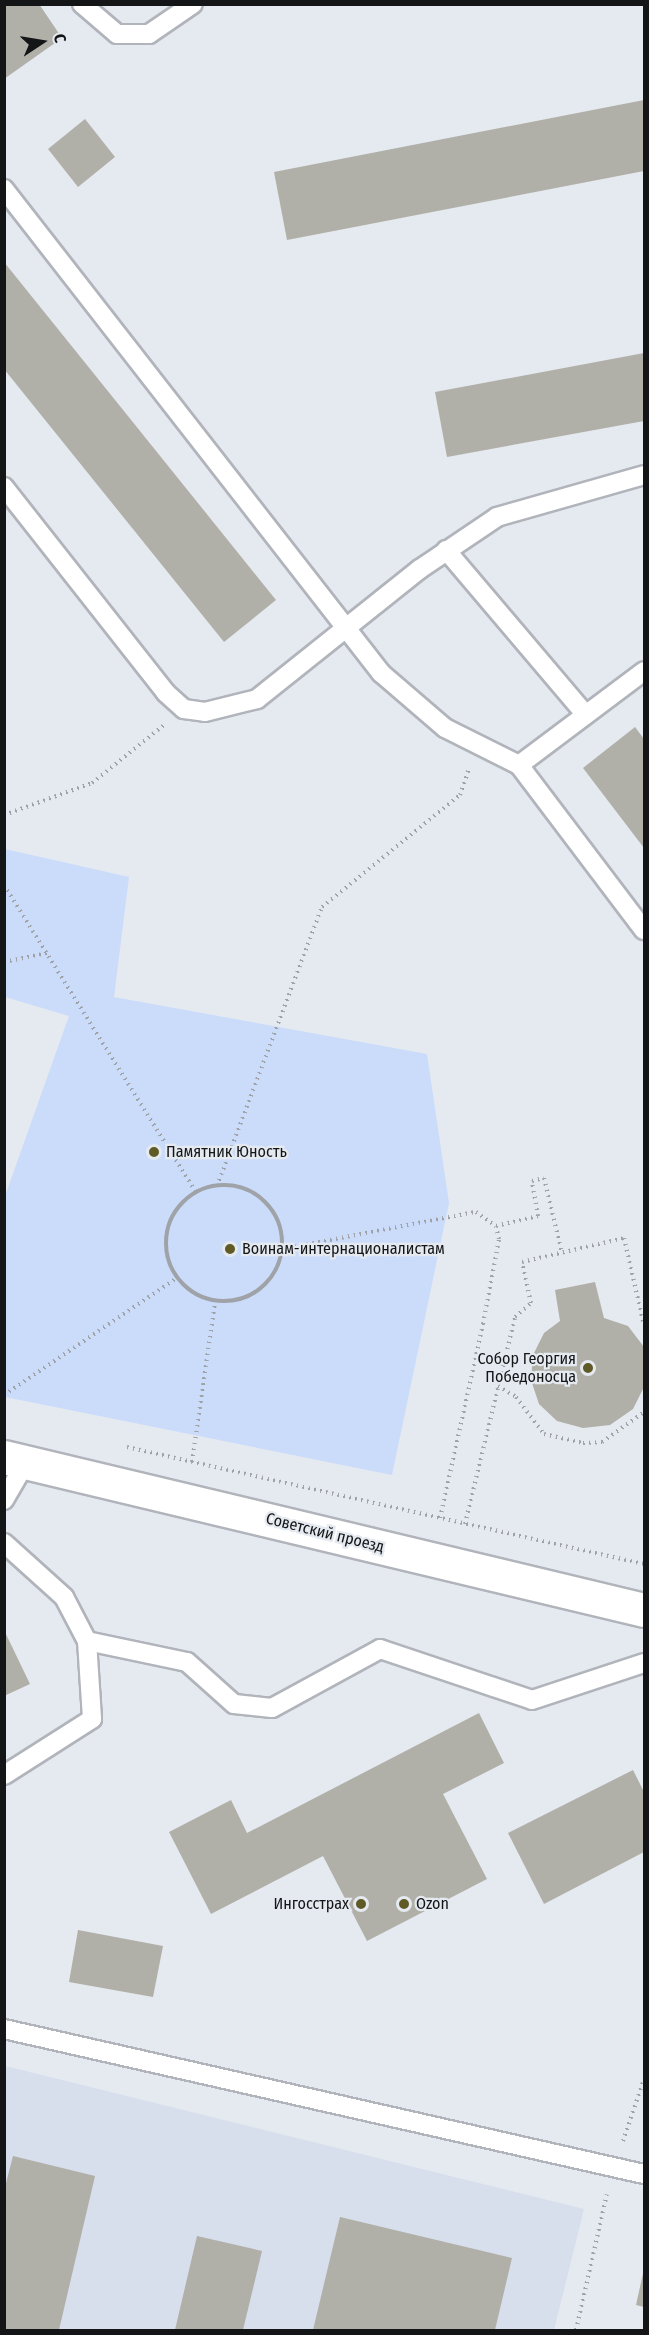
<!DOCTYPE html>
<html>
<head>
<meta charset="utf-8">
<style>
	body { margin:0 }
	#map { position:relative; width:649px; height:2335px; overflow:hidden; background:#e5e9f0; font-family:"Fira Sans Condensed",sans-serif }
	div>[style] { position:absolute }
	.built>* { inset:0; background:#d7deec }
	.green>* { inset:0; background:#cbdcfb }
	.building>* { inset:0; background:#b0b0a8 }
	.path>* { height:4px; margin-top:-2px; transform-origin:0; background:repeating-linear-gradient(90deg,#9fa2a7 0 1.5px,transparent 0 6px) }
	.path>.ring { margin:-2px; padding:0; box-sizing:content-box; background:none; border:4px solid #9fa2a7; border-radius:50% }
	.roads { filter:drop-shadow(2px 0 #b1b4bb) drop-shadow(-2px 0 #b1b4bb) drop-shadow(0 2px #b1b4bb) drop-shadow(0 -2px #b1b4bb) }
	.service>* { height:18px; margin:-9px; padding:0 9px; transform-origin:9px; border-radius:9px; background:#fff }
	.minor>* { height:33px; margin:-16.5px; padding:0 16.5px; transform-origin:16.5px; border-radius:16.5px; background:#fff }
	.dots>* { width:16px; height:16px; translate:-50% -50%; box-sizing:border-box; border:3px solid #e5e9f0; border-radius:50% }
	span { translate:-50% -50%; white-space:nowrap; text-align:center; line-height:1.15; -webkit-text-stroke:4.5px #e5e9f0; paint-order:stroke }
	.poi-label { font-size:16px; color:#131517 }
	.left { translate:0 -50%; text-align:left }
	.right { translate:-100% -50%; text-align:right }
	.street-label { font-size:16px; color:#131517 }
	.frame { position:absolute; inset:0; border:6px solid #131517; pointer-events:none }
	.north { position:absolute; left:12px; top:12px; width:60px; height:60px; -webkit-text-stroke:4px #e5e9f0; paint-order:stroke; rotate:78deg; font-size:16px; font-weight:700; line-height:24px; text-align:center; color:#131517 }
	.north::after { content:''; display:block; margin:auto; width:21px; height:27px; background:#131517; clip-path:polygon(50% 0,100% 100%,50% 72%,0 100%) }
</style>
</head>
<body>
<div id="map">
	<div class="built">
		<div style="clip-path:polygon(5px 2066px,584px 2209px,554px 2330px,5px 2330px)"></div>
	</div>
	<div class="green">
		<div style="clip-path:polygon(5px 849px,129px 877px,114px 997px,427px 1054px,449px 1203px,392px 1475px,5px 1397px,5px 1196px,69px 1016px,5px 997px)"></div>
	</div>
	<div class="building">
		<div style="clip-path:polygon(4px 4px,39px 4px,62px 38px,4px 79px)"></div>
		<div style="clip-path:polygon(644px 100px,644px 171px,287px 240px,274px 172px)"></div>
		<div style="clip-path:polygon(85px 119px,115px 157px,78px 187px,48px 149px)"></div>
		<div style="clip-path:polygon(4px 262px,276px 600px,224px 642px,4px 369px)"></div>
		<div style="clip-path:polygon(644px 353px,644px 421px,447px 457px,435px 392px)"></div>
		<div style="clip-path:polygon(635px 727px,644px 739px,644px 848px,583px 768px)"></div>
		<div style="clip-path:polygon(595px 1282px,604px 1318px,628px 1326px,644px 1347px,644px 1387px,633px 1409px,610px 1425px,583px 1428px,557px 1421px,539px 1404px,531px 1380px,533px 1355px,544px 1333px,560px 1321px,555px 1290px)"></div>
		<div style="clip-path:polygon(4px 1630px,30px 1684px,4px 1696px)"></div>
		<div style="clip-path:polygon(479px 1713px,504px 1763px,443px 1794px,487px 1879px,367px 1941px,323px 1856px,211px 1914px,169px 1832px,231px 1800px,247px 1833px)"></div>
		<div style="clip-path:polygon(633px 1770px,644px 1792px,644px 1852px,544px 1904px,508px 1833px)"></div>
		<div style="clip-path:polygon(78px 1930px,163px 1946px,153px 1997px,69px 1982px)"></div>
		<div style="clip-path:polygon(13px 2156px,95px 2176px,59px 2330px,4px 2330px,4px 2191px)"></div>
		<div style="clip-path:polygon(340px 2217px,512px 2258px,495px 2330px,313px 2330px)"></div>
		<div style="clip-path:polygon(197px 2236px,262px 2251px,243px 2330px,175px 2330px)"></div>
		<div style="clip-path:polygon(644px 2269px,644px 2307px,636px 2305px)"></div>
	</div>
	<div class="path">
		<div style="left:4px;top:815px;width:94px;rotate:-20deg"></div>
		<div style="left:92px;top:783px;width:92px;rotate:-38.9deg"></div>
		<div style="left:4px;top:885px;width:361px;rotate:58deg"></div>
		<div style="left:4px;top:962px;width:44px;rotate:-11.8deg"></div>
		<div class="ring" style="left:166px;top:1185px;width:112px;height:112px"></div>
		<div style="left:217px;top:1186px;width:298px;rotate:-69.4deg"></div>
		<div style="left:322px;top:907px;width:178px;rotate:-39.1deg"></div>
		<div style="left:460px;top:795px;width:28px;rotate:-71deg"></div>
		<div style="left:283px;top:1249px;width:197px;rotate:-10.9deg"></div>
		<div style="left:476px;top:1212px;width:24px;rotate:35deg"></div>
		<div style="left:498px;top:1386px;width:21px;rotate:31deg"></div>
		<div style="left:516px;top:1397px;width:46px;rotate:52.9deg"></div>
		<div style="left:544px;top:1434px;width:40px;rotate:13deg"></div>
		<div style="left:583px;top:1443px;width:19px;rotate:-3deg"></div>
		<div style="left:602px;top:1442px;width:52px;rotate:-35.5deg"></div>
		<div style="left:4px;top:1395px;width:210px;rotate:-34.1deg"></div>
		<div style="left:127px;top:1447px;width:530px;rotate:12.75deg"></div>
		<div style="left:192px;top:1462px;width:162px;rotate:-81.8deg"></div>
		<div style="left:440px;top:1518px;width:199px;rotate:-77.5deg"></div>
		<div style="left:483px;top:1324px;width:86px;rotate:-79.3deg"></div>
		<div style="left:499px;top:1239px;width:13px;rotate:-103deg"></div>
		<div style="left:496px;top:1226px;width:43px;rotate:-13.4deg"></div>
		<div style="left:538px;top:1216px;width:36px;rotate:-100deg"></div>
		<div style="left:532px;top:1181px;width:12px;rotate:-14deg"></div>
		<div style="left:544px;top:1178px;width:77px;rotate:76.5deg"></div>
		<div style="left:465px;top:1524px;width:213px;rotate:-76.4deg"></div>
		<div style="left:515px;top:1317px;width:21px;rotate:-41deg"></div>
		<div style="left:531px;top:1303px;width:42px;rotate:-102.4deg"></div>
		<div style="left:522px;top:1262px;width:105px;rotate:-13.2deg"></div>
		<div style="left:624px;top:1238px;width:89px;rotate:77.1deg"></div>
		<div style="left:623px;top:2141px;width:65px;rotate:-71.3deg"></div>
		<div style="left:576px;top:2330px;width:139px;rotate:-77.2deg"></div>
	</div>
	<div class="roads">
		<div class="service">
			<div style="left:82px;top:4px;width:46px;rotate:40.6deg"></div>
			<div style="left:117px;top:34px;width:32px"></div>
			<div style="left:149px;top:34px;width:53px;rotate:-34.3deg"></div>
			<div style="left:4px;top:189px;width:614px;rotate:52.08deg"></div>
			<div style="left:381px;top:673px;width:84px;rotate:40.7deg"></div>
			<div style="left:445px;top:728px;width:83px;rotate:26.6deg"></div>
			<div style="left:519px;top:765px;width:207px;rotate:52.9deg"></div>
			<div style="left:4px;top:487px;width:262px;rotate:51.8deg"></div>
			<div style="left:166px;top:693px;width:24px;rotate:42deg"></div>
			<div style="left:184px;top:709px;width:21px;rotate:8deg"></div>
			<div style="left:205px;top:712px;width:54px;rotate:-14deg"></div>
			<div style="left:257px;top:699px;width:208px;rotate:-38.6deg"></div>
			<div style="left:420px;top:569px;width:93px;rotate:-34deg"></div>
			<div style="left:497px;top:517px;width:153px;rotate:-15.9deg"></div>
			<div style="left:446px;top:550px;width:216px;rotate:49.7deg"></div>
			<div style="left:519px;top:765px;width:156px;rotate:-36.9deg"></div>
			<div style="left:4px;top:1500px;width:44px;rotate:-59.9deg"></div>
			<div style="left:4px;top:1543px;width:81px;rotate:42deg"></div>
			<div style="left:64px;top:1597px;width:50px;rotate:62.4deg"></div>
			<div style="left:87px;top:1641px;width:78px;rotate:86.3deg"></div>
			<div style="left:92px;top:1719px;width:104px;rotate:147.5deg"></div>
			<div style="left:87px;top:1641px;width:102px;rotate:11.9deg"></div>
			<div style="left:187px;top:1662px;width:63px;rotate:41.8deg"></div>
			<div style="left:234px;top:1704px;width:38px;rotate:6deg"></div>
			<div style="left:272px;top:1708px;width:123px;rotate:-28.6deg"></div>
			<div style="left:380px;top:1649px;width:160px;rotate:18.5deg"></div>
			<div style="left:532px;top:1700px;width:118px;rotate:-18.3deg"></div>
			<div style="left:4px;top:2029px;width:656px;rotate:12.77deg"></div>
		</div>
		<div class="minor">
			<div style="left:4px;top:1457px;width:658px;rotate:13.44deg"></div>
		</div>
	</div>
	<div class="dots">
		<div style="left:154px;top:1152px;background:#5f5a26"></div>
		<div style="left:230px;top:1249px;background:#5f5a26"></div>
		<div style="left:588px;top:1368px;background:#5f5a26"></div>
		<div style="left:361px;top:1904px;background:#5f5a26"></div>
		<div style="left:404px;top:1904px;background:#5f5a26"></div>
	</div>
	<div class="poi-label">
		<span class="left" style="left:166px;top:1152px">Памятник Юность</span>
		<span class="left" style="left:242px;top:1249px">Воинам-интернационалистам</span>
		<span class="right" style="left:576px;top:1368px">Собор Георгия<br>Победоносца</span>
		<span class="right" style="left:349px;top:1904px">Ингосстрах</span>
		<span class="left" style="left:416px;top:1904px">Ozon</span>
	</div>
	<div class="street-label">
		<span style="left:325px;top:1533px;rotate:14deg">Советский проезд</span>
	</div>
	<div class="frame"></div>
	<div class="north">С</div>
</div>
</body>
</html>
